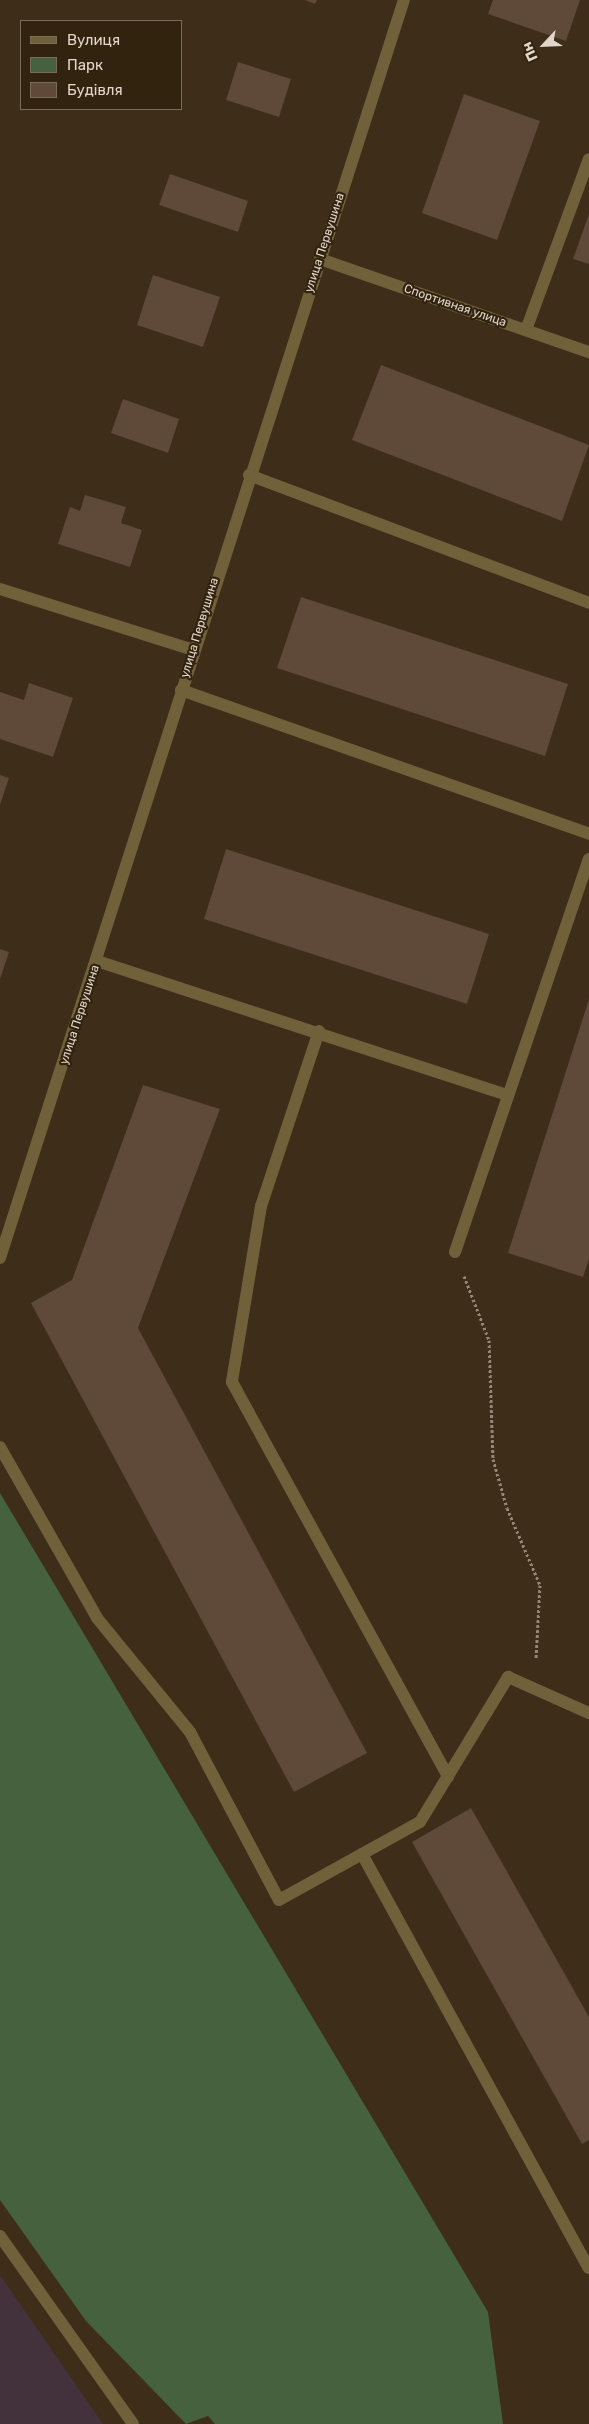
<!DOCTYPE html>
<html>
<head>
<meta charset="utf-8">
<style>
	body { margin:0 }
	#map { position:relative; width:589px; height:2424px; overflow:hidden; background:#3d2d19; font-family:Rubik,sans-serif }
	div>[style] { position:absolute }
	.industrial>* { inset:0; background:#43323c }
	.green>* { inset:0; background:#46613d }
	.building>* { inset:0; background:#5f4939 }
	.path>* { height:3px; margin-top:-1.5px; transform-origin:0; background:repeating-linear-gradient(90deg,#948778 0 2.5px,transparent 0 5px) }
	.service>* { height:12px; margin:-6px; padding:0 6px; transform-origin:6px; border-radius:6px; background:#71613b }
	.minor>* { height:12px; margin:-6px; padding:0 6px; transform-origin:6px; border-radius:6px; background:#71613b }
	span { translate:-50% -50%; white-space:nowrap; text-align:center; line-height:1.15; -webkit-text-stroke:4.5px #32230f; paint-order:stroke }
	.street-label { font-size:12px; color:#e0d6ca }
	.legend { position:absolute; left:20px; top:20px; width:162px; height:90px; box-sizing:border-box; background:#32230f; border:1px solid #786b5a; margin:0; padding:6px 9px; list-style:none; font-size:15px; color:#e0d6ca }
	.legend li { display:flex; align-items:center; gap:10px; height:25px }
	.legend b { width:25px; border:1px solid #786b5a }
	.north { position:absolute; left:519px; top:20px; width:50px; height:50px; -webkit-text-stroke:4px #32230f; paint-order:stroke; rotate:245deg; font-size:14px; font-weight:700; line-height:20px; text-align:center; color:#e0d6ca }
	.north::after { content:''; display:block; margin:auto; width:18px; height:22px; background:#e0d6ca; clip-path:polygon(50% 0,100% 100%,50% 72%,0 100%) }
</style>
</head>
<body>
<div id="map">
	<div class="industrial">
		<div style="clip-path:polygon(0 2275px,103px 2424px,0 2424px)"></div>
	</div>
	<div class="green">
		<div style="clip-path:polygon(0 1493px,488px 2312px,503px 2424px,215px 2424px,208px 2416px,186px 2424px,86px 2321px,0 2200px)"></div>
	</div>
	<div class="building">
		<div style="clip-path:polygon(305px 0,317px 0,315px 4px)"></div>
		<div style="clip-path:polygon(493px 0,580px 0,566px 41px,488px 14px)"></div>
		<div style="clip-path:polygon(238px 62px,291px 79px,279px 117px,226px 100px)"></div>
		<div style="clip-path:polygon(464px 94px,540px 121px,497px 240px,422px 213px)"></div>
		<div style="clip-path:polygon(170px 174px,248px 201px,238px 232px,159px 205px)"></div>
		<div style="clip-path:polygon(589px 214px,589px 264px,573px 259px)"></div>
		<div style="clip-path:polygon(153px 275px,220px 297px,203px 347px,137px 325px)"></div>
		<div style="clip-path:polygon(381px 365px,589px 445px,562px 521px,352px 440px)"></div>
		<div style="clip-path:polygon(123px 399px,179px 419px,168px 453px,111px 433px)"></div>
		<div style="clip-path:polygon(85px 495px,126px 507px,121px 523px,142px 530px,130px 567px,58px 544px,70px 507px,80px 511px)"></div>
		<div style="clip-path:polygon(301px 597px,568px 684px,545px 756px,277px 668px)"></div>
		<div style="clip-path:polygon(29px 683px,73px 698px,53px 757px,0 739px,0 692px,24px 700px)"></div>
		<div style="clip-path:polygon(0 775px,9px 778px,0 805px)"></div>
		<div style="clip-path:polygon(226px 849px,489px 934px,467px 1004px,204px 919px)"></div>
		<div style="clip-path:polygon(0 949px,9px 952px,0 979px)"></div>
		<div style="clip-path:polygon(589px 999px,589px 1259px,583px 1277px,508px 1253px)"></div>
		<div style="clip-path:polygon(143px 1085px,220px 1109px,138px 1328px,367px 1753px,294px 1792px,31px 1303px,72px 1280px)"></div>
		<div style="clip-path:polygon(471px 1808px,589px 2017px,589px 2140px,582px 2144px,412px 1842px)"></div>
	</div>
	<div class="path">
		<div style="left:464px;top:1276px;width:69px;rotate:68.7deg"></div>
		<div style="left:489px;top:1340px;width:119px;rotate:88.1deg"></div>
		<div style="left:493px;top:1459px;width:51px;rotate:74.1deg"></div>
		<div style="left:507px;top:1508px;width:84px;rotate:66.8deg"></div>
		<div style="left:540px;top:1585px;width:74px;rotate:93.1deg"></div>
	</div>
	<div class="service">
		<div style="left:526px;top:330px;width:182px;rotate:-69.8deg"></div>
		<div style="left:249px;top:475px;width:363px;rotate:20.6deg"></div>
		<div style="left:181px;top:690px;width:433px;rotate:19.4deg"></div>
		<div style="left:97px;top:961px;width:431px;rotate:18.1deg"></div>
		<div style="left:319px;top:1031px;width:184px;rotate:108.3deg"></div>
		<div style="left:261px;top:1206px;width:178px;rotate:99.4deg"></div>
		<div style="left:232px;top:1382px;width:450px;rotate:61.3deg"></div>
		<div style="left:455px;top:1252px;width:415px;rotate:-71.2deg"></div>
		<div style="left:0;top:1447px;width:197px;rotate:60.4deg"></div>
		<div style="left:97px;top:1618px;width:147px;rotate:50.8deg"></div>
		<div style="left:190px;top:1732px;width:190px;rotate:62.1deg"></div>
		<div style="left:279px;top:1900px;width:161px;rotate:-29deg"></div>
		<div style="left:420px;top:1822px;width:170px;rotate:-58.7deg"></div>
		<div style="left:508px;top:1677px;width:89px;rotate:24deg"></div>
		<div style="left:362px;top:1854px;width:472px;rotate:61.3deg"></div>
		<div style="left:0;top:2236px;width:230px;rotate:54.7deg"></div>
	</div>
	<div class="minor">
		<div style="left:320px;top:259px;width:285px;rotate:19.1deg"></div>
		<div style="left:0;top:589px;width:202px;rotate:17.5deg"></div>
		<div style="left:0;top:1258px;width:1321px;rotate:-72.2deg"></div>
	</div>
	<div class="street-label">
		<span style="left:325px;top:243px;rotate:-72deg">улица Первушина</span>
		<span style="left:455px;top:306px;rotate:19deg">Спортивная улица</span>
		<span style="left:200px;top:628px;rotate:-73deg">улица Первушина</span>
		<span style="left:80px;top:1015px;rotate:-72deg">улица Первушина</span>
	</div>
	<ul class="legend">
	<li><b style="height:6px;background:#71613b"></b>Вулиця</li>
	<li><b style="height:14px;background:#46613d"></b>Парк</li>
	<li><b style="height:14px;background:#5f4939"></b>Будівля</li>
	</ul>
	<div class="north">Пн</div>
</div>
</body>
</html>
